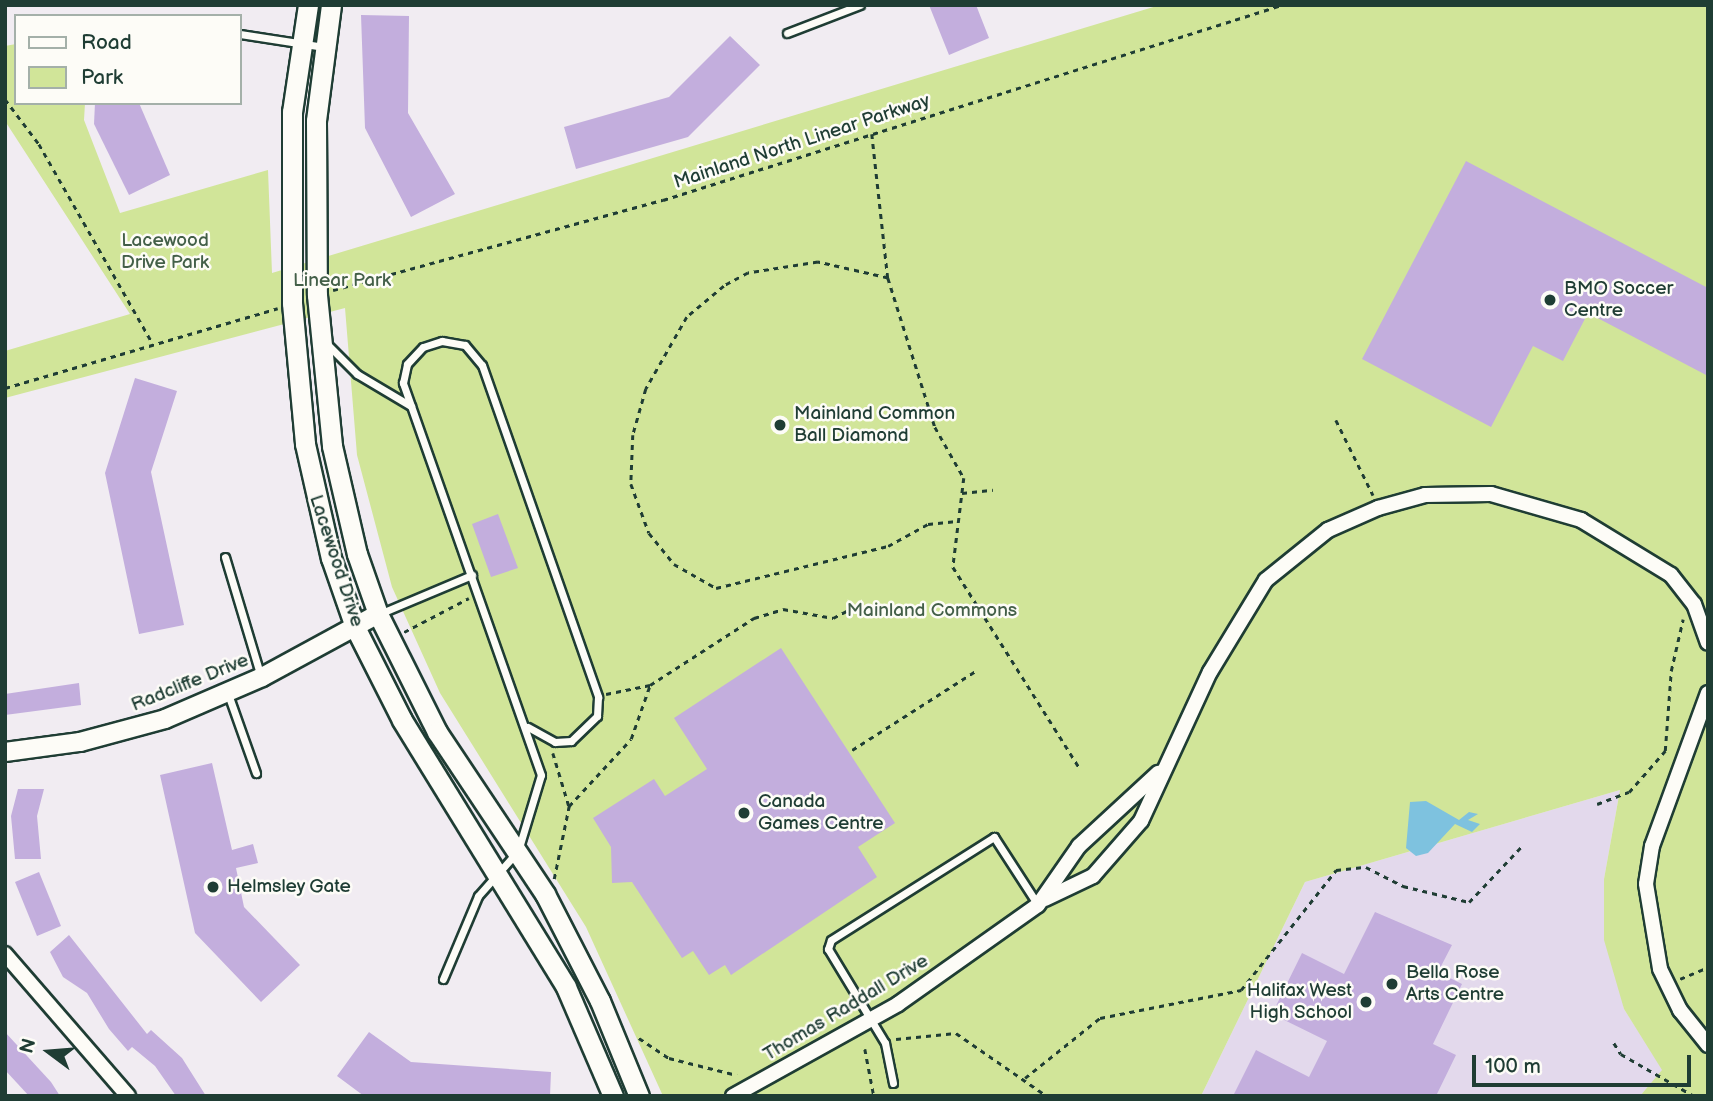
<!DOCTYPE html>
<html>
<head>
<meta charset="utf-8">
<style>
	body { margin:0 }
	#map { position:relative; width:1713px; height:1101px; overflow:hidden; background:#f1ecf2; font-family:"Balsamiq Sans",sans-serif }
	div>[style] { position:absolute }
	.built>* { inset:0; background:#e3d9ec }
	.green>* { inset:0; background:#d1e599 }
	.water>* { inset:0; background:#7ec2df }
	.building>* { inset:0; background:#c3aedd }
	.path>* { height:2.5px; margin-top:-1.25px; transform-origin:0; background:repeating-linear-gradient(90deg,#1f3d34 0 5px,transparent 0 10px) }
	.roads { filter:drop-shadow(2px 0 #1f3d34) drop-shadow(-2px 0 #1f3d34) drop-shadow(0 2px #1f3d34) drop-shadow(0 -2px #1f3d34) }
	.service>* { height:7px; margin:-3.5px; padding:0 3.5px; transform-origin:3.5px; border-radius:3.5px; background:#fdfcf7 }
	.minor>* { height:14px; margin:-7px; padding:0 7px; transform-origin:7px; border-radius:7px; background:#fdfcf7 }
	.tertiary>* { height:18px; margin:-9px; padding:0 9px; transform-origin:9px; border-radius:9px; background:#fdfcf7 }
	.secondary>* { height:19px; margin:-9.5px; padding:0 9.5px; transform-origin:9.5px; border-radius:9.5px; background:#fdfcf7 }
	.dots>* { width:19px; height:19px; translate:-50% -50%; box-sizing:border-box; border:4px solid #fdfcf7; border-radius:50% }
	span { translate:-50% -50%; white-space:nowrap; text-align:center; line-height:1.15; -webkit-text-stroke:5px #fdfcf7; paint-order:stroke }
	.street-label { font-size:19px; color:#1f3d34 }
	.park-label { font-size:19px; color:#435f48 }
	.poi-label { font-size:19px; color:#1f3d34 }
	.left { translate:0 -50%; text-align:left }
	.right { translate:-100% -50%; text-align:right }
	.frame { position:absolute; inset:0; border:7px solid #1f3d34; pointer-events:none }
	.legend { position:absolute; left:14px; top:14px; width:228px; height:91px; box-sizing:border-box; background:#fdfcf7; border:2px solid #a4b0a9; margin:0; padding:9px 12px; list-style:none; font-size:21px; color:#1f3d34 }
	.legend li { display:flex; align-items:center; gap:14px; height:35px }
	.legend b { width:35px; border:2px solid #a4b0a9 }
	.north { position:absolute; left:14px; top:1017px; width:70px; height:70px; -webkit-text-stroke:5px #fdfcf7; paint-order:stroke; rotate:286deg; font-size:19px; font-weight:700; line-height:28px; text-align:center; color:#1f3d34 }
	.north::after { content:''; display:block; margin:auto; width:24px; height:32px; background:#1f3d34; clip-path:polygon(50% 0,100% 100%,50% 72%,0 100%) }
	.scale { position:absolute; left:1472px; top:1055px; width:219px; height:32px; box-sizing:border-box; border:4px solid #1f3d34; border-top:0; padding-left:9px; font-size:21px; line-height:24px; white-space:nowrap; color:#1f3d34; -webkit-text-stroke:5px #fdfcf7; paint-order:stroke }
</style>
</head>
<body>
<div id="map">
	<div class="built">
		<div style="clip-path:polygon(1620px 790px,1604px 879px,1624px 1009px,1663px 1070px,1640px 1096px,1201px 1096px,1305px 882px)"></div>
	</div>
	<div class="green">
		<div style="clip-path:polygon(1160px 5px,1708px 5px,1708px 1096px,1640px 1096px,1662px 1070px,1624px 1009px,1604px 940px,1604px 879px,1620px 790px,1305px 882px,1201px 1096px,663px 1096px,586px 927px,440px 693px,392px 587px,357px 455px,345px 308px,5px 398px,5px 351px,130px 314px,5px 121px,5px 46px,16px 44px,16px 103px,85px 103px,84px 120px,120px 213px,268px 170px,272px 273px)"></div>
	</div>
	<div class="water">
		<div style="clip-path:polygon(1426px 801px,1459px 820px,1469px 812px,1478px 814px,1468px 820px,1480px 824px,1472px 832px,1455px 824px,1428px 853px,1416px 856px,1406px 848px,1410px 802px)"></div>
	</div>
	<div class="building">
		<div style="clip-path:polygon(929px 5px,976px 5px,989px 38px,949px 55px)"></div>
		<div style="clip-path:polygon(361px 15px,409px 16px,408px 113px,455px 194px,411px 217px,365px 128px)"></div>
		<div style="clip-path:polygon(730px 36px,760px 65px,688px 137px,576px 169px,564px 127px,669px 97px)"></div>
		<div style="clip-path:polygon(95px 103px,139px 103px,170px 175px,129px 195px,94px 124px)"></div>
		<div style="clip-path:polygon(1466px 161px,1708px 288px,1708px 376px,1588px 313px,1563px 361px,1533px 346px,1491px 427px,1362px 359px)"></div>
		<div style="clip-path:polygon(135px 378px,177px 391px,151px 472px,184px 625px,139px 634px,105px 473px)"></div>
		<div style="clip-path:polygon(498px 514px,518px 568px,491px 577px,472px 524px)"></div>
		<div style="clip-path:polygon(781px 648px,895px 823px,858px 847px,877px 877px,731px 975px,725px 965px,709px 975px,693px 951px,682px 958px,632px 882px,612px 883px,611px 847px,593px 818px,654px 779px,665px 796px,707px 769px,674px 718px)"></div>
		<div style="clip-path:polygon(79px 683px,81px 705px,5px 715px,5px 694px)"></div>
		<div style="clip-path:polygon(212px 763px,232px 850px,253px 844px,258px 863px,236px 868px,244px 907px,300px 965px,261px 1002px,195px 933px,160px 775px)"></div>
		<div style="clip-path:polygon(18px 789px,44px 789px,37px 816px,41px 859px,15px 859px,11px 816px)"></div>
		<div style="clip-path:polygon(39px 872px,61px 926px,37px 936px,15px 882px)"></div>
		<div style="clip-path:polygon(1375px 912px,1452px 945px,1438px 972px,1462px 984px,1433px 1044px,1456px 1055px,1436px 1096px,1233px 1096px,1256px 1050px,1309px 1077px,1327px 1041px,1272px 1014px,1302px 953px,1344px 974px)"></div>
		<div style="clip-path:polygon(69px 935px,147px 1034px,151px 1030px,182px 1058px,206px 1096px,176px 1096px,155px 1066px,132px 1047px,128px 1051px,109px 1029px,87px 993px,63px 977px,50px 952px)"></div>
		<div style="clip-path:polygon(5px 1032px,51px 1082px,60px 1096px,29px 1096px,5px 1070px)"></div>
		<div style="clip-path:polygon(369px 1032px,411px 1062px,551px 1072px,550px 1096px,364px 1096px,337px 1076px)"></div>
	</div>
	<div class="path">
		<div style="left:5px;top:99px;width:56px;rotate:52.9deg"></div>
		<div style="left:39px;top:144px;width:230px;rotate:60.3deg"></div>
		<div style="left:872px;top:134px;width:145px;rotate:83.7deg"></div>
		<div style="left:888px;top:278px;width:156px;rotate:72.5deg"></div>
		<div style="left:935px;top:427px;width:59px;rotate:60.4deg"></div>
		<div style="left:964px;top:478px;width:90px;rotate:97deg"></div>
		<div style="left:953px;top:567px;width:239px;rotate:57.8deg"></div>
		<div style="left:888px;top:278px;width:72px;rotate:-167.1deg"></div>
		<div style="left:818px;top:262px;width:71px;rotate:171.1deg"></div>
		<div style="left:748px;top:273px;width:27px;rotate:152deg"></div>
		<div style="left:724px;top:286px;width:48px;rotate:140deg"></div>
		<div style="left:687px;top:317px;width:83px;rotate:119.7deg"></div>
		<div style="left:646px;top:389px;width:48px;rotate:105.8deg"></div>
		<div style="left:633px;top:435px;width:49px;rotate:92.3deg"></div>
		<div style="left:631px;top:484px;width:52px;rotate:69.8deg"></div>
		<div style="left:649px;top:533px;width:40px;rotate:51deg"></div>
		<div style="left:674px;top:564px;width:48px;rotate:29.7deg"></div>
		<div style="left:716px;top:588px;width:177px;rotate:-13.7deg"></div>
		<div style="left:888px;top:546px;width:46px;rotate:-28.8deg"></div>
		<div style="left:928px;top:524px;width:29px;rotate:-6deg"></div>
		<div style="left:333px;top:290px;width:342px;rotate:-15.3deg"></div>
		<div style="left:663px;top:200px;width:649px;rotate:-17.49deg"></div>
		<div style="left:5px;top:388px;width:284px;rotate:-16.3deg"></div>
		<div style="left:1336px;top:420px;width:84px;rotate:63.7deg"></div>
		<div style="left:962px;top:493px;width:31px;rotate:-6deg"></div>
		<div style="left:404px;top:632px;width:73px;rotate:-27.6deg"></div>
		<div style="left:606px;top:694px;width:45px;rotate:-11.6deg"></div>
		<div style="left:650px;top:685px;width:124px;rotate:-32.8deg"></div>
		<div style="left:754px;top:618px;width:30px;rotate:-17deg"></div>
		<div style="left:783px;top:609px;width:51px;rotate:10.2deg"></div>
		<div style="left:833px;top:618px;width:16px;rotate:-27deg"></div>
		<div style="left:852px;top:750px;width:148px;rotate:-32.6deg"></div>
		<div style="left:553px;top:753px;width:55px;rotate:73.2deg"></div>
		<div style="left:1597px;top:804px;width:34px;rotate:-21deg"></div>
		<div style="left:1629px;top:792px;width:55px;rotate:-48.7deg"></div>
		<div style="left:1665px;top:751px;width:80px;rotate:-85.7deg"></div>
		<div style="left:1671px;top:671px;width:53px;rotate:-77deg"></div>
		<div style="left:554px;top:879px;width:75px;rotate:-78.4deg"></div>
		<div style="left:569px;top:806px;width:91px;rotate:-47.2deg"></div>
		<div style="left:631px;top:739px;width:57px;rotate:-70.6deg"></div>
		<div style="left:1680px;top:979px;width:30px;rotate:-23deg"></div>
		<div style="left:639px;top:1038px;width:36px;rotate:34deg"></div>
		<div style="left:669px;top:1058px;width:70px;rotate:14deg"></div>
		<div style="left:896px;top:1039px;width:60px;rotate:-5.7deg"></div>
		<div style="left:956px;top:1033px;width:111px;rotate:34.7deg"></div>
		<div style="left:1614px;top:1043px;width:13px;rotate:58deg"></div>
		<div style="left:1621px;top:1054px;width:84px;rotate:29.9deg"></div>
		<div style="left:865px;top:1049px;width:48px;rotate:79.2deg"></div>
		<div style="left:1025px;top:1078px;width:96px;rotate:-38.7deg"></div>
		<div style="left:1100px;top:1018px;width:144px;rotate:-11.2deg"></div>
		<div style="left:1241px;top:990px;width:153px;rotate:-51.6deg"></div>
		<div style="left:1336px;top:870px;width:30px;rotate:-6deg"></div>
		<div style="left:1366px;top:867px;width:42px;rotate:27.2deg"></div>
		<div style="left:1403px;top:886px;width:68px;rotate:13.6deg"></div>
		<div style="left:1469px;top:902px;width:77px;rotate:-46.6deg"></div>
	</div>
	<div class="roads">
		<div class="service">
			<div style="left:787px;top:33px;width:78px;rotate:-21deg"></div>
			<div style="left:240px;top:34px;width:85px;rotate:8.8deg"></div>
			<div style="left:328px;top:345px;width:41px;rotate:45deg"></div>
			<div style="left:357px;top:374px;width:63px;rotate:30.7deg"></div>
			<div style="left:225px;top:557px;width:125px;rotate:73.3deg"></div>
			<div style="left:379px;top:614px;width:101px;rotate:-22.8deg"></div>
			<div style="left:228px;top:694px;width:84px;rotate:70.5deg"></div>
			<div style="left:443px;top:979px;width:90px;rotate:-67.1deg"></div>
			<div style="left:478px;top:896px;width:60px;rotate:-48.4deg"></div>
			<div style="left:518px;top:851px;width:79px;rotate:-73.2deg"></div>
			<div style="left:541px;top:775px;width:416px;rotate:-109.4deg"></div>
			<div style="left:403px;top:383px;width:19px;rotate:-78deg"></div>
			<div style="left:407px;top:364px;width:23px;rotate:-47deg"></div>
			<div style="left:423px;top:347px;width:20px;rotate:-18deg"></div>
			<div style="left:442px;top:341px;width:23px;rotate:10deg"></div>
			<div style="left:465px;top:345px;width:26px;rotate:50deg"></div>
			<div style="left:482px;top:365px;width:352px;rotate:70.7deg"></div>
			<div style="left:598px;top:697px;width:19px;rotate:93deg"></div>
			<div style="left:597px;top:716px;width:36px;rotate:136deg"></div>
			<div style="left:571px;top:741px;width:16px;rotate:176deg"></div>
			<div style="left:555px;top:742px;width:31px;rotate:-151deg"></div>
			<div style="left:893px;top:1083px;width:41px;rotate:-101.3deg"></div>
			<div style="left:885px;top:1043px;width:110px;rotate:-121.2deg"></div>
			<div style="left:828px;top:949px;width:9px;rotate:-72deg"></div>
			<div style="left:831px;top:940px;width:193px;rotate:-32.3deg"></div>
			<div style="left:994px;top:837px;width:81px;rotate:57.1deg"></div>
		</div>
		<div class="minor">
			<div style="left:1708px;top:693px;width:163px;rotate:110.1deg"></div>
			<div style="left:1652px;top:846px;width:38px;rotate:99deg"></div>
			<div style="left:1646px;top:884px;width:86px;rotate:80.6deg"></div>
			<div style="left:1660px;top:969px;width:46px;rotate:64deg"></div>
			<div style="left:1680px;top:1010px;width:45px;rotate:51.3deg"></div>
			<div style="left:1045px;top:899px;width:53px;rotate:-25.6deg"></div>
			<div style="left:1093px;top:876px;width:73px;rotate:-48.9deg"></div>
			<div style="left:1141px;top:821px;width:164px;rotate:-65.2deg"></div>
			<div style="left:1210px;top:672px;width:108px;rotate:-58.7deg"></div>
			<div style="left:1266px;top:580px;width:80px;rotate:-38.9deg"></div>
			<div style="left:1328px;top:530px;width:55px;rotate:-23.7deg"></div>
			<div style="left:1378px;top:508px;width:49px;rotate:-15.5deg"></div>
			<div style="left:1425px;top:495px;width:66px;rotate:-0.9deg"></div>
			<div style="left:1491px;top:494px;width:94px;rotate:16.1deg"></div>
			<div style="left:1581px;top:520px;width:105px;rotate:31.4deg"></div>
			<div style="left:1671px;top:575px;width:37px;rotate:52deg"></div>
			<div style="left:1694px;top:604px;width:41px;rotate:70.3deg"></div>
			<div style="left:5px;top:954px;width:188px;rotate:49.1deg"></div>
			<div style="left:733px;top:1096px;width:189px;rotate:-29.1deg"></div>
			<div style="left:898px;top:1004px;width:171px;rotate:-35.3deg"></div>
			<div style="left:1038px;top:905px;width:72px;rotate:-55.2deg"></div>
			<div style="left:1079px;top:846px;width:108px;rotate:-42.7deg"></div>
		</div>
		<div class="tertiary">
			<div style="left:5px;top:752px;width:76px;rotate:-7.6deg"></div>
			<div style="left:80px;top:742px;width:88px;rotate:-15.1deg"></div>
			<div style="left:165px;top:719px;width:106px;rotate:-23.4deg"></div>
			<div style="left:262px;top:677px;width:132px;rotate:-28.5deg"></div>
		</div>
		<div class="secondary">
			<div style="left:308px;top:5px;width:108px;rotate:98.5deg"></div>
			<div style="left:292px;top:112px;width:191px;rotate:90deg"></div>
			<div style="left:292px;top:303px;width:142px;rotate:84.7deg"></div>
			<div style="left:305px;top:444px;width:117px;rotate:77.2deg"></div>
			<div style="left:331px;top:558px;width:73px;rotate:70.8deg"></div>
			<div style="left:355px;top:627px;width:104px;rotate:63.2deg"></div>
			<div style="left:402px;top:720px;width:313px;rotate:58.4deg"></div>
			<div style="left:566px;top:987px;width:119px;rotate:66.7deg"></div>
			<div style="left:331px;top:5px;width:117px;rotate:97.4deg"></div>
			<div style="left:316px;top:121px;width:174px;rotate:89.7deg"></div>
			<div style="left:317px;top:295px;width:152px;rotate:84.3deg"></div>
			<div style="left:332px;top:446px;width:111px;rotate:77deg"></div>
			<div style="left:357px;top:554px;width:64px;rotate:70.7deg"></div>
			<div style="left:378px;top:614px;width:132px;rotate:63.4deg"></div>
			<div style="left:437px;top:732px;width:195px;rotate:56.3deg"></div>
			<div style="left:545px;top:894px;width:120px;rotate:62.8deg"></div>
			<div style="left:600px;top:1001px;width:103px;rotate:67.7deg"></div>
		</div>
	</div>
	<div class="dots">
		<div style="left:1550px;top:300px;background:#1f3d34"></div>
		<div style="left:780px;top:425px;background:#1f3d34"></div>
		<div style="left:744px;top:813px;background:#1f3d34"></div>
		<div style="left:213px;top:887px;background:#1f3d34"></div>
		<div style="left:1392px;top:984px;background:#1f3d34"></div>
		<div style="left:1366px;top:1002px;background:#1f3d34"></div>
	</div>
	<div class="street-label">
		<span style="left:802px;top:142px;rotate:-18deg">Mainland North Linear Parkway</span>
		<span style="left:336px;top:561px;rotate:72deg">Lacewood Drive</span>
		<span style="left:190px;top:683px;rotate:-22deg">Radcliffe Drive</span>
		<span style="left:846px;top:1008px;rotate:-31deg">Thomas Raddall Drive</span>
	</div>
	<div class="park-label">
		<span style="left:165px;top:252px">Lacewood<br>Drive Park</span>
		<span style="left:342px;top:281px">Linear Park</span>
		<span style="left:932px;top:611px">Mainland Commons</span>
	</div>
	<div class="poi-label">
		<span class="left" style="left:1564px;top:300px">BMO Soccer<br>Centre</span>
		<span class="left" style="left:794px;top:425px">Mainland Common<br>Ball Diamond</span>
		<span class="left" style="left:758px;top:813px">Canada<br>Games Centre</span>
		<span class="left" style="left:227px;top:887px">Helmsley Gate</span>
		<span class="left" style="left:1406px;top:984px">Bella Rose<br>Arts Centre</span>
		<span class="right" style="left:1352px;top:1002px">Halifax West<br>High School</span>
	</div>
	<div class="frame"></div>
	<ul class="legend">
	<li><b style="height:9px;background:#fdfcf7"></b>Road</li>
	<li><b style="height:19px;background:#d1e599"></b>Park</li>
	</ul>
	<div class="north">N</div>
	<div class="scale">100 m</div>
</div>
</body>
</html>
